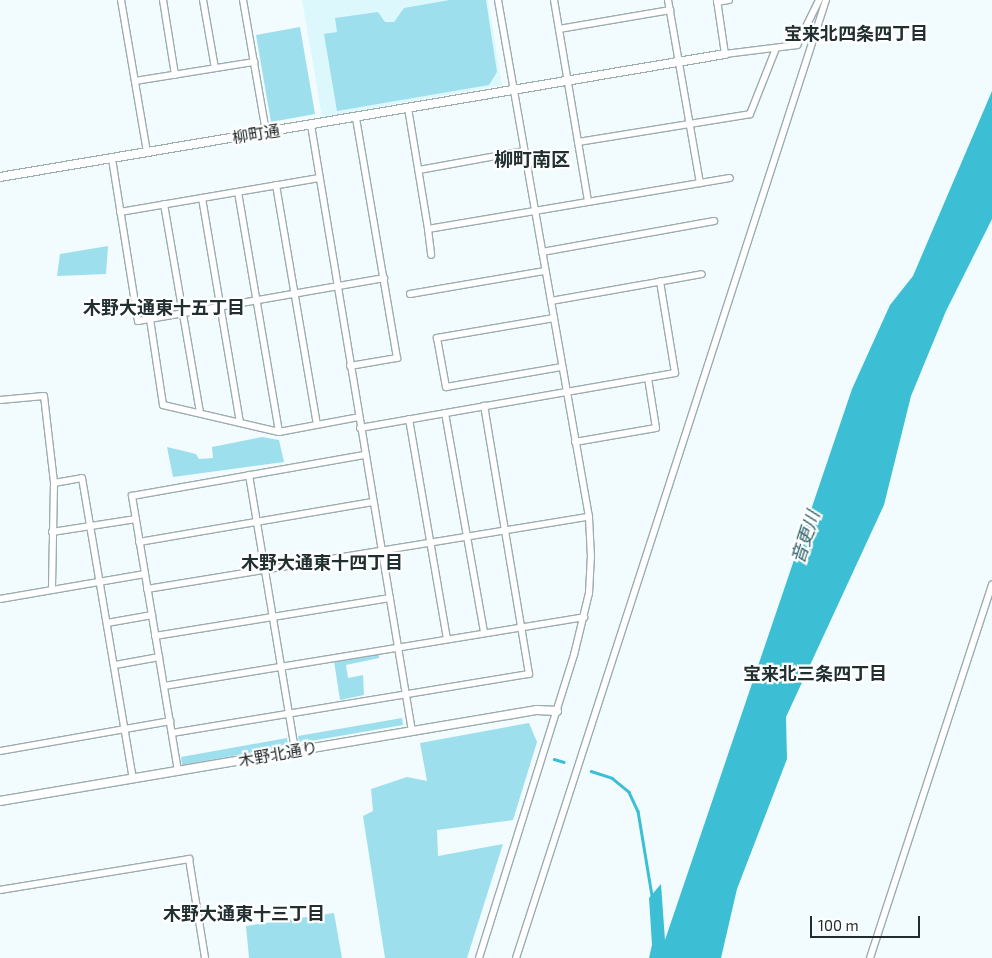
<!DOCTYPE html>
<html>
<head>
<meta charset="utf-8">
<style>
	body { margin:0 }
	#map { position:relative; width:992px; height:958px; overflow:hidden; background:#f2fcfe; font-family:"Exo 2","Noto Sans JP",sans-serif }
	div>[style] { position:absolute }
	.built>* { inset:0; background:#ddf8fd }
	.green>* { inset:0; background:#9ddfec }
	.water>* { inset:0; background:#3cbfd4 }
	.stream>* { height:2.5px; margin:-1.25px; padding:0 1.25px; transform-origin:1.25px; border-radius:1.25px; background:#3cbfd4 }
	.roads { filter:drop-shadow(1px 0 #9dacaf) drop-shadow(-1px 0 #9dacaf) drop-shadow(0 1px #9dacaf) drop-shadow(0 -1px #9dacaf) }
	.minor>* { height:6px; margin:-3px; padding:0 3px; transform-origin:3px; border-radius:3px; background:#fff }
	.tertiary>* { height:8px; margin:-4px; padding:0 4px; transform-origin:4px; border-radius:4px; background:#fff }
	span { translate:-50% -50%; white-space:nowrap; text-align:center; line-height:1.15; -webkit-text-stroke:4.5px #fff; paint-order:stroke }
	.street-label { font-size:16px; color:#242b2c }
	.neighbourhood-label { font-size:18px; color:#222f31; font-weight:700 }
	.water-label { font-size:18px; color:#2a5f68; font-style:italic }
	.quarter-label { font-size:19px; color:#222f31; font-weight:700 }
	.scale { position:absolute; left:810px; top:916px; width:110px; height:22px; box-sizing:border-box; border:2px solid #242b2c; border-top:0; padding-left:6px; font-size:15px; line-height:18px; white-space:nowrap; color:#242b2c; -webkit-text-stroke:4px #fff; paint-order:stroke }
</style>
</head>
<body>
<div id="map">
	<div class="built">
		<div style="clip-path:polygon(302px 0,488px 0,502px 85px,322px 117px)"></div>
	</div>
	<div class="green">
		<div style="clip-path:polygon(450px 0,486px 0,497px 72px,489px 85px,337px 111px,324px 34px,337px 32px,335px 18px,378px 12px,385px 22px,394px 22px,404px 8px)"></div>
		<div style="clip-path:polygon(300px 27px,315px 114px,271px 122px,256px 35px)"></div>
		<div style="clip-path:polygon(108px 246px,106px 274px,57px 276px,60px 254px)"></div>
		<div style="clip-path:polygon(262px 437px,279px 440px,284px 462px,173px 477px,167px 447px,196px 454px,199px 459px,213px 458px,212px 447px)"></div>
		<div style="clip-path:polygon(379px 653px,379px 658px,346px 665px,348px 678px,363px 675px,364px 695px,340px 700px,334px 661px)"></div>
		<div style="clip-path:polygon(402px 718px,403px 725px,299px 743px,298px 736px)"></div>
		<div style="clip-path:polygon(529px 723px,537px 742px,513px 820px,437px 830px,438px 856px,503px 844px,467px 958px,385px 958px,363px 816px,373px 811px,371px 789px,407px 777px,427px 781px,420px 743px)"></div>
		<div style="clip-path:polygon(287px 738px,288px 746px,182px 765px,181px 757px)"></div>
		<div style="clip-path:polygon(334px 913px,342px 958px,249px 958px,246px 926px)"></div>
	</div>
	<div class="water">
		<div style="clip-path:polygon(992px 91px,992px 219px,946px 311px,911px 396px,884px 505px,786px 717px,787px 759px,737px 889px,721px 958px,649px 958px,652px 945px,649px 898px,661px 884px,665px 940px,852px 389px,890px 305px,913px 276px)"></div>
	</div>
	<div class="stream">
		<div style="left:554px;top:759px;width:10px;rotate:17deg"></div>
		<div style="left:591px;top:771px;width:22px;rotate:18deg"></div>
		<div style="left:612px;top:778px;width:22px;rotate:39deg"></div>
		<div style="left:629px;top:792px;width:21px;rotate:65deg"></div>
		<div style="left:638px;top:811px;width:86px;rotate:80.6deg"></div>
	</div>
	<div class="roads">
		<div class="minor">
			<div style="left:121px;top:0;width:154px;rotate:80.3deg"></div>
			<div style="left:163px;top:0;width:76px;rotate:80.9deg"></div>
			<div style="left:203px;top:0;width:69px;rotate:80deg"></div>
			<div style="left:243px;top:0;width:134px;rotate:80.1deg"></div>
			<div style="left:554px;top:0;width:204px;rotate:80.4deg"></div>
			<div style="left:668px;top:0;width:186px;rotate:80.1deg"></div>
			<div style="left:717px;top:0;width:55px;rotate:81.6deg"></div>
			<div style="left:725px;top:54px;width:73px;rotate:-7.1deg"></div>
			<div style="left:797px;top:45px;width:50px;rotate:-63.9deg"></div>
			<div style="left:717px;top:2px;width:12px;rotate:-9deg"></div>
			<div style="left:559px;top:29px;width:113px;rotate:-9.7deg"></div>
			<div style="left:135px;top:81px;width:121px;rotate:-9.1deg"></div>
			<div style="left:408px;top:108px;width:123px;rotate:80.6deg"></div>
			<div style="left:428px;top:229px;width:306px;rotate:-9.6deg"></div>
			<div style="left:311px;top:125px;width:614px;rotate:80.54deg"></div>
			<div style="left:578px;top:142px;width:174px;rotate:-9.2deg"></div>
			<div style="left:750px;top:114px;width:68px;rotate:-68.4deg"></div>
			<div style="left:112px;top:159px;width:164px;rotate:80.9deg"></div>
			<div style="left:138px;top:321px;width:250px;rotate:-9.9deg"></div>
			<div style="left:419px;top:170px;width:107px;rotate:-10.3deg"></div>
			<div style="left:276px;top:185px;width:243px;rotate:80.3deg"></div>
			<div style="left:238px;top:192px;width:243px;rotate:80.3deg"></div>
			<div style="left:202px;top:198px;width:228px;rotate:80.4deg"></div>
			<div style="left:164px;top:204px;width:212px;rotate:80.2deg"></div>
			<div style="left:120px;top:212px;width:202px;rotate:-9.7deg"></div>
			<div style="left:428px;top:229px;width:26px;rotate:83deg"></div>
			<div style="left:542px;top:252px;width:175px;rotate:-10.2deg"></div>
			<div style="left:410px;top:294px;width:137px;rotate:-9.7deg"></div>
			<div style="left:551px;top:301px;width:153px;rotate:-10.1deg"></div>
			<div style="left:554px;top:318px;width:119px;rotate:170.3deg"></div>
			<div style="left:437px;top:338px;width:50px;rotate:79.6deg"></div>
			<div style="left:446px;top:387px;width:118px;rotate:-9.8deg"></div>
			<div style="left:150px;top:319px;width:87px;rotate:81.4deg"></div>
			<div style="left:163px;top:405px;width:119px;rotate:13.1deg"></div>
			<div style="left:279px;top:432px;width:81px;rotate:-10.6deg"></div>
			<div style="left:350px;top:366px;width:48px;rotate:-9.7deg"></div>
			<div style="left:397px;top:358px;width:244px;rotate:-99.7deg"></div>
			<div style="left:0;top:400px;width:44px;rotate:-5.2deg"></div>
			<div style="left:44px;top:396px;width:88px;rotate:83.4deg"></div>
			<div style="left:54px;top:483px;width:107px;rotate:91.1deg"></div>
			<div style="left:445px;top:413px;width:223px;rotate:79.9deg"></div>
			<div style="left:409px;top:419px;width:223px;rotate:80.2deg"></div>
			<div style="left:360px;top:428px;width:320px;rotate:-9.9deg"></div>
			<div style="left:675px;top:373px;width:93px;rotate:-99.3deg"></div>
			<div style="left:575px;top:442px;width:82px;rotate:-9.8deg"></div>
			<div style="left:656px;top:428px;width:51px;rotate:-99.1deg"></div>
			<div style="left:249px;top:475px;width:280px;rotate:80.5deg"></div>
			<div style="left:54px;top:483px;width:28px;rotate:-10deg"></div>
			<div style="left:82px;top:478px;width:305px;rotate:80.4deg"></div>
			<div style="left:52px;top:532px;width:85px;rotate:-8.8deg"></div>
			<div style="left:139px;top:542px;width:237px;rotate:-9.7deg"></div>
			<div style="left:147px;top:589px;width:448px;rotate:-9.3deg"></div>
			<div style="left:0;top:599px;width:147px;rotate:-9.8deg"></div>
			<div style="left:107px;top:623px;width:46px;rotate:-10.1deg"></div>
			<div style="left:155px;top:636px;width:238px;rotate:-9.2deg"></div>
			<div style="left:115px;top:665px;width:45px;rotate:-10.3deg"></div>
			<div style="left:164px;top:686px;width:426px;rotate:-9.3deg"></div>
			<div style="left:172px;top:733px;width:362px;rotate:-9.4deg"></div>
			<div style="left:529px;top:674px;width:272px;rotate:-99.5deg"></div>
			<div style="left:0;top:751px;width:173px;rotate:-10deg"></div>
			<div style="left:178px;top:771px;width:279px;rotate:-99.5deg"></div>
			<div style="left:132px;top:496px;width:237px;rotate:-10deg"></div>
			<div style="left:0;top:890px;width:192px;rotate:-9.3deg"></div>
			<div style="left:189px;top:859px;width:100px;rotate:80.8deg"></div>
			<div style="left:479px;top:958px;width:318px;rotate:-72.6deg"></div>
			<div style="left:574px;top:655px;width:64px;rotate:-76.4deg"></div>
			<div style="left:589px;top:593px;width:36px;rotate:-87deg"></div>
			<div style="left:591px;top:557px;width:40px;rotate:-92.9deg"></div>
			<div style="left:589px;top:517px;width:525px;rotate:-99.98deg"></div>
			<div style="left:516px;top:958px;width:1007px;rotate:-72.07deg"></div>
			<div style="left:870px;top:958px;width:393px;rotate:-71.9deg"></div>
		</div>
		<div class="tertiary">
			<div style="left:0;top:177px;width:735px;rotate:-9.63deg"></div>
			<div style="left:0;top:801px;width:545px;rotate:-9.62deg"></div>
			<div style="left:537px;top:710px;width:20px;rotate:3deg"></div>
		</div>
	</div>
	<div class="street-label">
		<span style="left:256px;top:134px;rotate:-9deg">柳町通</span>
		<span style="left:278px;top:754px;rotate:-10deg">木野北通り</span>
	</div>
	<div class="neighbourhood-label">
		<span style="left:856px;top:33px">宝来北四条四丁目</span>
		<span style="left:164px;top:307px">木野大通東十五丁目</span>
		<span style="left:322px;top:562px">木野大通東十四丁目</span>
		<span style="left:815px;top:673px">宝来北三条四丁目</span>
		<span style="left:244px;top:913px">木野大通東十三丁目</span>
	</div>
	<div class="water-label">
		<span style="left:805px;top:537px;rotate:-72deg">音更川</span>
	</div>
	<div class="quarter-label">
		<span style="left:532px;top:159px">柳町南区</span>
	</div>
	<div class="scale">100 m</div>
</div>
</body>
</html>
